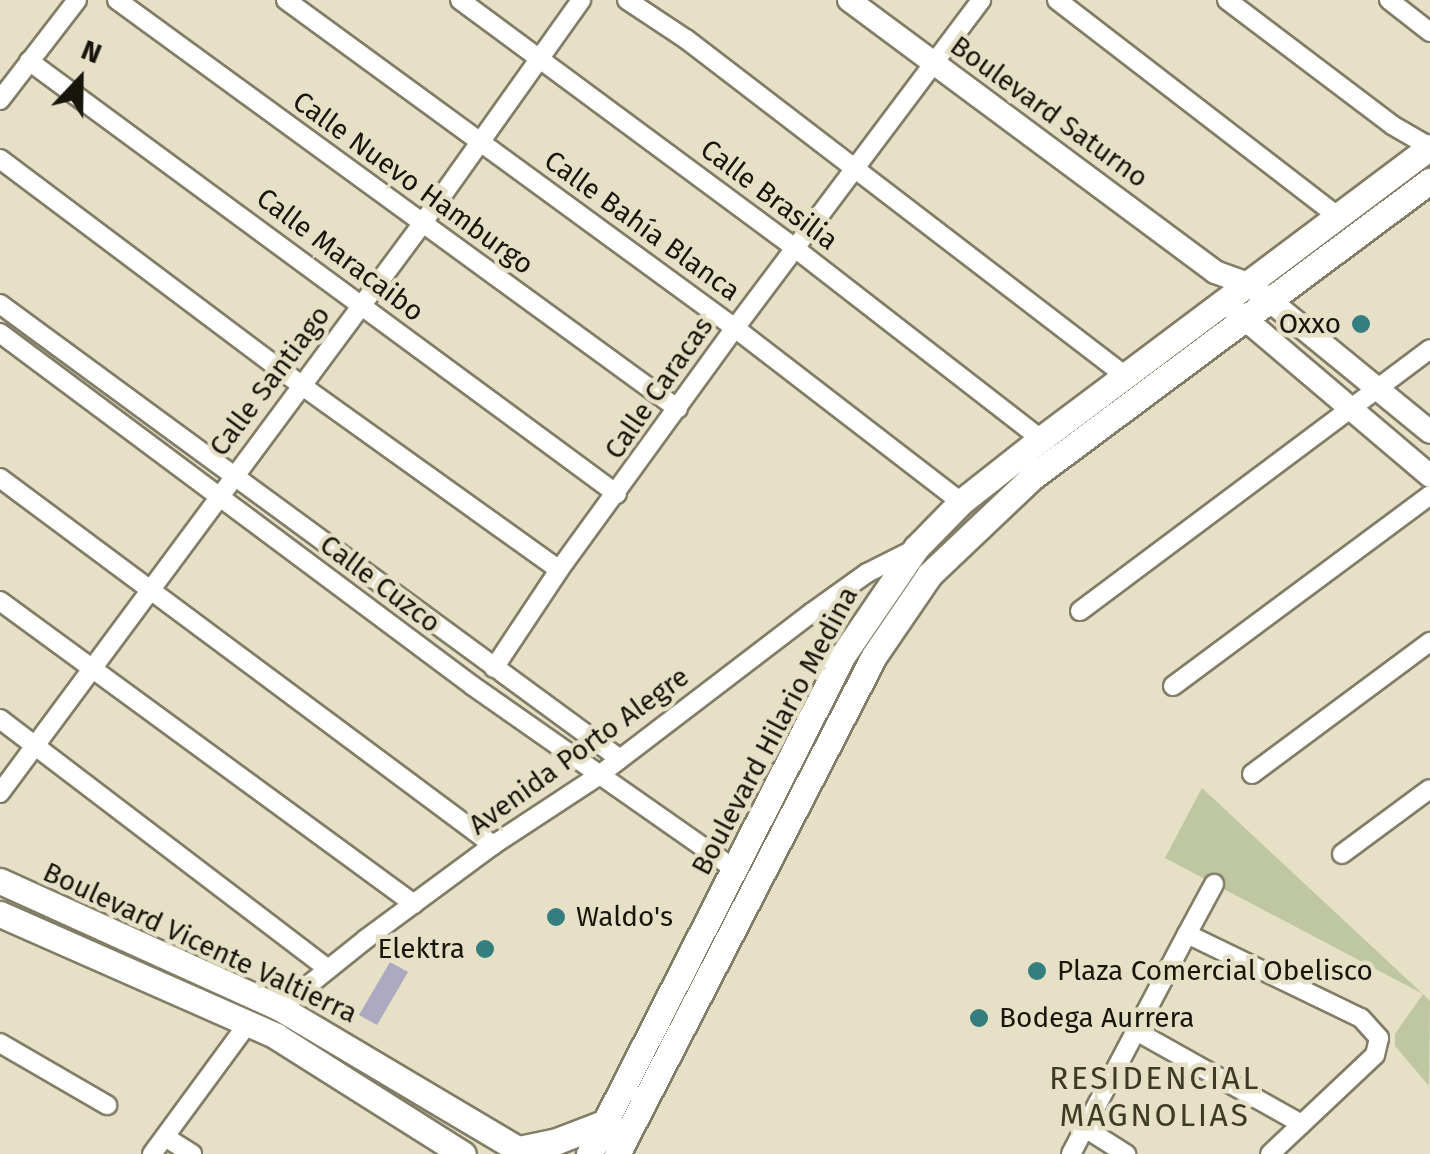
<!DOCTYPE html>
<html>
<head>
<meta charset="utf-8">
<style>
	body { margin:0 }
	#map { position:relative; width:1430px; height:1154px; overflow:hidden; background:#e6e0c7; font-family:"Fira Sans",sans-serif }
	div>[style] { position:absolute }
	.green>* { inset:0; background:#bec7a1 }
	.building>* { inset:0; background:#aca9c1 }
	.roads { filter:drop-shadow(2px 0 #827d66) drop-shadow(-2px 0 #827d66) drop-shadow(0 2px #827d66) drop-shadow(0 -2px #827d66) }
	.minor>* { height:18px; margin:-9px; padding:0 9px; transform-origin:9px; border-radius:9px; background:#fff }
	.tertiary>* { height:22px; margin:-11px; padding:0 11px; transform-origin:11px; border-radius:11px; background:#fff }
	.secondary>* { height:25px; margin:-12.5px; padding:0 12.5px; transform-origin:12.5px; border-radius:12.5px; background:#fff }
	.dots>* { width:28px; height:28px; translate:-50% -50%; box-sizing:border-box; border:5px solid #e6e0c7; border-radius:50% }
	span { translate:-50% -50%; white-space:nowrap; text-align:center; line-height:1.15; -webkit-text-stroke:9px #e6e0c7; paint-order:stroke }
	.street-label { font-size:28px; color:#17150c }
	.poi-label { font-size:28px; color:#17150c }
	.right { translate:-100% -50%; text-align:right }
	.left { translate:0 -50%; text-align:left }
	.quarter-label { font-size:32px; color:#3f3a25; letter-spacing:2.5px }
	.north { position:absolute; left:30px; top:30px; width:100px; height:100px; -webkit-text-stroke:8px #e6e0c7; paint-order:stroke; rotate:22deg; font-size:28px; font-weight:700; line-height:40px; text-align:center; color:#17150c }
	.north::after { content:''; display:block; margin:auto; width:35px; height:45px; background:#17150c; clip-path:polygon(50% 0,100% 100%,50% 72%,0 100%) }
</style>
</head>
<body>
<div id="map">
	<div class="green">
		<div style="clip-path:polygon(1202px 788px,1424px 995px,1430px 1001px,1429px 1086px,1395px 1046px,1395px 1034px,1423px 994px,1165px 858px)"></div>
	</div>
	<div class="building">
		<div style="clip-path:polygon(390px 962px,408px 972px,377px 1025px,359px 1015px)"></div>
	</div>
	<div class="roads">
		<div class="minor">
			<div style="left:117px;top:0;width:694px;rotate:36.09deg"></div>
			<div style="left:286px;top:0;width:556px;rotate:36.15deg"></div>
			<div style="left:735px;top:328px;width:285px;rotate:37.6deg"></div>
			<div style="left:460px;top:0;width:418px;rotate:36.5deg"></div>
			<div style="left:796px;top:249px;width:310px;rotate:37.8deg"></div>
			<div style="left:627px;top:0;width:71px;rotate:33.5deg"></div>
			<div style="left:686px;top:39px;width:552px;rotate:37.49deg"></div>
			<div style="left:1057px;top:0;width:352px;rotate:37.6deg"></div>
			<div style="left:1227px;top:0;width:207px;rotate:37.1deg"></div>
			<div style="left:1392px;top:125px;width:44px;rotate:30.1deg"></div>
			<div style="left:1389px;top:0;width:52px;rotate:38deg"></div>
			<div style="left:29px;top:61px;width:730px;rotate:36.37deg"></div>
			<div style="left:0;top:100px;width:126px;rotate:-52.4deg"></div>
			<div style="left:0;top:159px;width:376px;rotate:36.9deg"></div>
			<div style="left:301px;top:385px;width:317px;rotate:35.6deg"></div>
			<div style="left:0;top:304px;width:769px;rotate:36.27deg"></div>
			<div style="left:0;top:333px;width:590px;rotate:36.73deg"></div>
			<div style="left:473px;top:686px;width:319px;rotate:35deg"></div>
			<div style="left:0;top:478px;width:615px;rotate:36.66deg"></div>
			<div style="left:0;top:601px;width:513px;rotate:36.2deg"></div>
			<div style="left:1080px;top:611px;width:437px;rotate:-36.8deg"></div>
			<div style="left:494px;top:668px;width:118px;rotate:-56.4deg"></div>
			<div style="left:559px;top:570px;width:299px;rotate:-54deg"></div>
			<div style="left:735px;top:328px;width:410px;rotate:-53.1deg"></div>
			<div style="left:1173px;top:686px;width:320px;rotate:-36.6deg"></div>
			<div style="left:0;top:719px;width:411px;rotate:37.3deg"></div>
			<div style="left:1252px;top:774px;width:222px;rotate:-36.6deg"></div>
			<div style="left:0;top:793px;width:708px;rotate:-53.44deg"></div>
			<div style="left:422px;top:224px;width:275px;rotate:-54.6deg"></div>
			<div style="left:1342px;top:854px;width:109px;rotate:-36.5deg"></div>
			<div style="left:1187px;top:934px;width:57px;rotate:-61.6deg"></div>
			<div style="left:280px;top:1008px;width:110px;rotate:-38.7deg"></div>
			<div style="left:366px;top:939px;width:158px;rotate:-36.5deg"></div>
			<div style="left:493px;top:845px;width:126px;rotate:-33.3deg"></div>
			<div style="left:598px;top:776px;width:268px;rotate:-37.4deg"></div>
			<div style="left:811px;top:613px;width:69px;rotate:-35.5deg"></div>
			<div style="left:867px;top:573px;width:49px;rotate:-26.6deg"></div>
			<div style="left:1136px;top:1031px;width:190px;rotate:29.3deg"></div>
			<div style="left:0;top:1043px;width:124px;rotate:30.1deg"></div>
			<div style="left:1085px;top:1128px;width:49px;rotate:32.4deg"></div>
			<div style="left:165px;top:1137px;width:32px;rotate:32deg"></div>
			<div style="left:152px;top:1154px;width:164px;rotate:-53.7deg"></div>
			<div style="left:1071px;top:1154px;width:249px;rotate:-62.2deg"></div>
			<div style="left:1187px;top:934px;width:193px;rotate:25.8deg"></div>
			<div style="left:1361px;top:1018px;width:27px;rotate:48deg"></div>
			<div style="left:1379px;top:1038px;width:17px;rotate:103deg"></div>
			<div style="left:1375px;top:1055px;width:144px;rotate:136.7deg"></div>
		</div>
		<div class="tertiary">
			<div style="left:849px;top:0;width:456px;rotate:36.6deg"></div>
			<div style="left:1215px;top:272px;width:33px;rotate:20deg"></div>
			<div style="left:1246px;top:283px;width:29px;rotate:36deg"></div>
			<div style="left:1269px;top:300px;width:208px;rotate:39.3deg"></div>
			<div style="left:1231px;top:307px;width:261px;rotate:40.3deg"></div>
		</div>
		<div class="secondary">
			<div style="left:0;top:881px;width:307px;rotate:24.4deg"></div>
			<div style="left:280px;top:1008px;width:286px;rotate:30.7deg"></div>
			<div style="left:0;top:914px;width:302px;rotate:23.8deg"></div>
			<div style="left:276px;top:1036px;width:221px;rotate:32.3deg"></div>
			<div style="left:519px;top:1149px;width:39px;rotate:-12deg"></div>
			<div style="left:557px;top:1141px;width:53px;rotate:-21.2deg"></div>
			<div style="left:589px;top:1154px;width:560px;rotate:-63.02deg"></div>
			<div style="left:843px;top:655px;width:130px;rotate:-55.7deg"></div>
			<div style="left:916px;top:548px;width:64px;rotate:-45.6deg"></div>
			<div style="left:961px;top:502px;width:102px;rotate:-38.2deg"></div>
			<div style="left:1041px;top:439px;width:486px;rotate:-36.9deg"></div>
			<div style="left:617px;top:1154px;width:560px;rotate:-62.7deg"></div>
			<div style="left:874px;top:656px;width:99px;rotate:-55.7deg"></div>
			<div style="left:930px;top:574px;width:139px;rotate:-43.5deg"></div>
			<div style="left:1031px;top:478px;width:497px;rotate:-36.7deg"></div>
		</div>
	</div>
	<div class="dots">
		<div style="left:1361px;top:324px;background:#357e7f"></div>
		<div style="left:556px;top:917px;background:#357e7f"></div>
		<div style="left:485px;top:949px;background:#357e7f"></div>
		<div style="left:1037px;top:971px;background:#357e7f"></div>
		<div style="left:979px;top:1018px;background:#357e7f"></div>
	</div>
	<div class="street-label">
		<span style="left:1049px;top:112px;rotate:36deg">Boulevard Saturno</span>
		<span style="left:413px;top:183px;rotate:36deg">Calle Nuevo Hamburgo</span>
		<span style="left:769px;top:195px;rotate:37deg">Calle Brasilia</span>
		<span style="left:642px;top:226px;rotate:36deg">Calle Bahía Blanca</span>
		<span style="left:340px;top:255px;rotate:37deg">Calle Maracaibo</span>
		<span style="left:270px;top:381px;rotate:-53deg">Calle Santiago</span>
		<span style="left:659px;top:388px;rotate:-55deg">Calle Caracas</span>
		<span style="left:380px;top:584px;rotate:37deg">Calle Cuzco</span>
		<span style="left:775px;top:731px;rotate:-62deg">Boulevard Hilario Medina</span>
		<span style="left:579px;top:751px;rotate:-36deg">Avenida Porto Alegre</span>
		<span style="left:200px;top:943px;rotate:25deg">Boulevard Vicente Valtierra</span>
	</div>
	<div class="poi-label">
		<span class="right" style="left:1341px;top:324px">Oxxo</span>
		<span class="left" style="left:576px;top:917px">Waldo's</span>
		<span class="right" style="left:465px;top:949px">Elektra</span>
		<span class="left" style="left:1057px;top:971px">Plaza Comercial Obelisco</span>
		<span class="left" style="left:999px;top:1018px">Bodega Aurrera</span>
	</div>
	<div class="quarter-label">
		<span style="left:1155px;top:1097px">RESIDENCIAL<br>MAGNOLIAS</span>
	</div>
	<div class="north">N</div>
</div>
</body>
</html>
